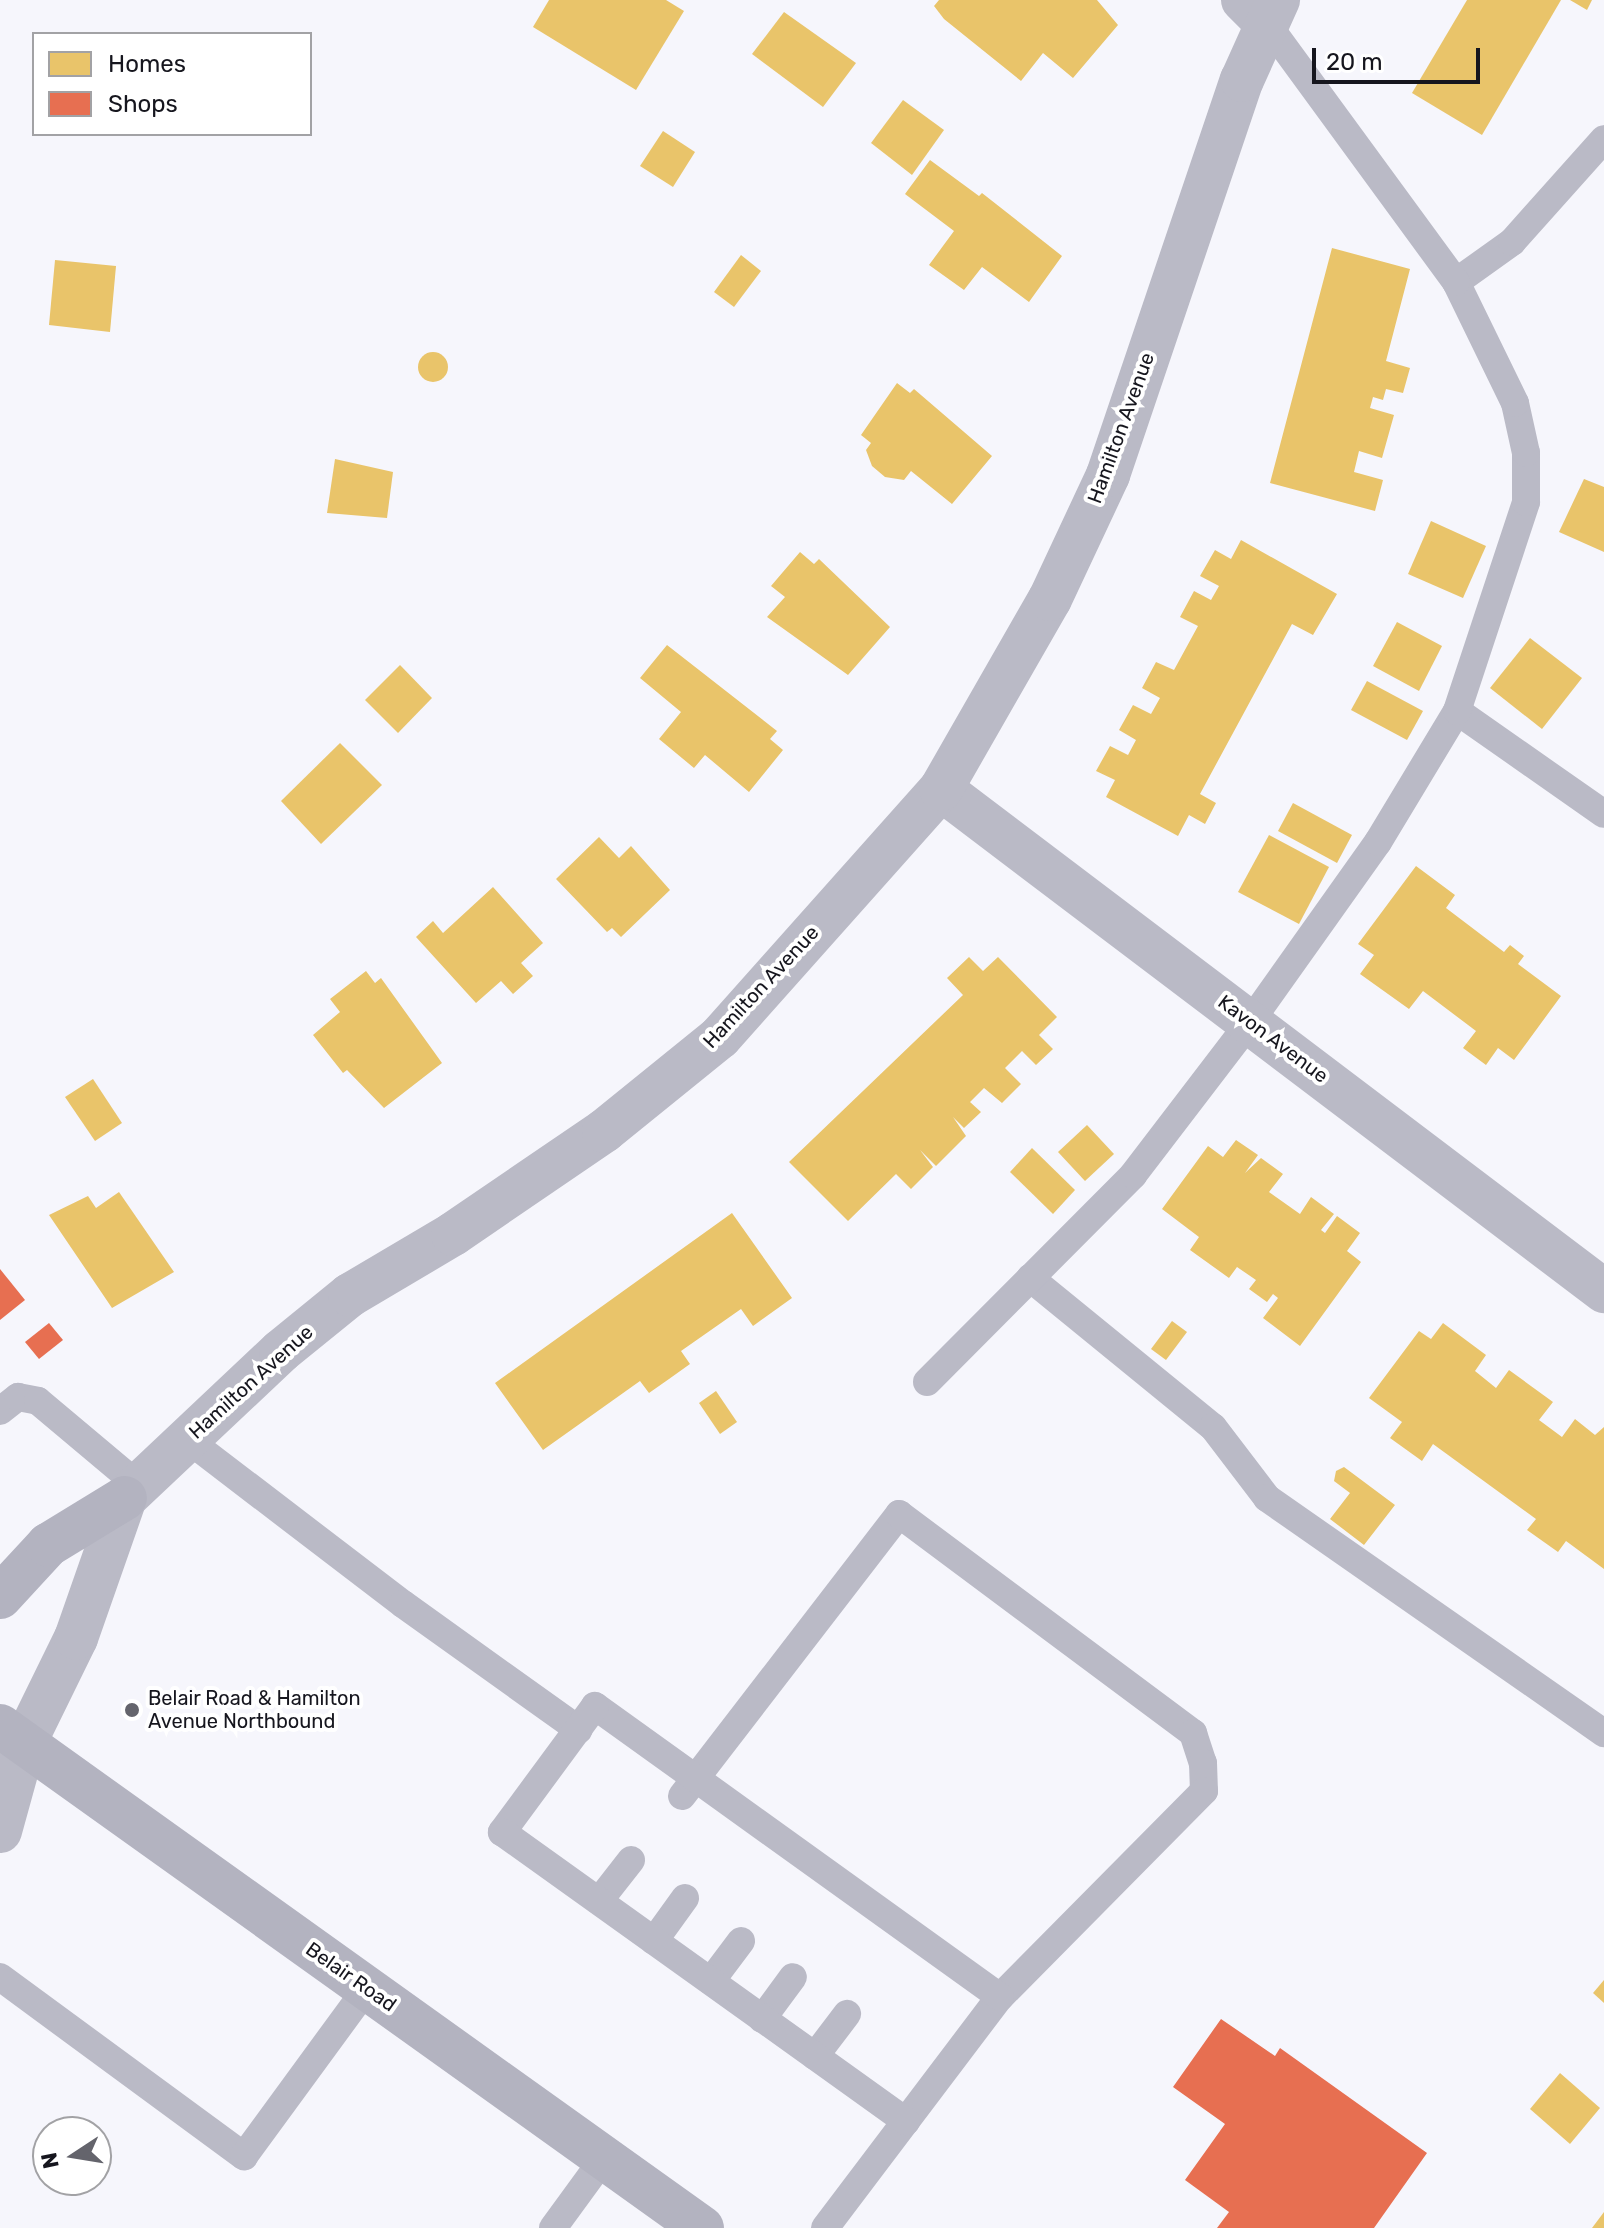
<!DOCTYPE html>
<html>
<head>
<meta charset="utf-8">
<style>
	body { margin:0 }
	#map { position:relative; width:1604px; height:2228px; overflow:hidden; background:#f6f6fc; font-family:Rubik,sans-serif }
	div>[style] { position:absolute }
	.homes>* { inset:0; background:#e9c46a }
	.round { border-radius:50% }
	.shops>* { inset:0; background:#e76f51 }
	.lane>* { height:28px; margin:-14px; padding:0 14px; transform-origin:14px; border-radius:14px; background:#babac6 }
	.street>* { height:44px; margin:-22px; padding:0 22px; transform-origin:22px; border-radius:22px; background:#babac6 }
	.secondary>* { height:44px; margin:-22px; padding:0 22px; transform-origin:22px; border-radius:22px; background:#babac6 }
	.primary>* { height:44px; margin:-22px; padding:0 22px; transform-origin:22px; border-radius:22px; background:#b3b3c0 }
	.dots>* { width:22px; height:22px; translate:-50% -50%; box-sizing:border-box; border:4px solid #fff; border-radius:50% }
	span { translate:-50% -50%; white-space:nowrap; text-align:center; line-height:1.15; -webkit-text-stroke:8px #fff; paint-order:stroke }
	.street-label { font-size:20px; color:#16161e }
	.poi-label { font-size:20px; color:#16161e }
	.left { translate:0 -50%; text-align:left }
	.legend { position:absolute; left:32px; top:32px; width:280px; height:104px; box-sizing:border-box; background:#fff; border:2px solid #a2a2a5; margin:0; padding:10px 14px; list-style:none; font-size:24px; color:#16161e }
	.legend li { display:flex; align-items:center; gap:16px; height:40px }
	.legend b { width:40px; border:2px solid #a2a2a5 }
	.north { position:absolute; left:32px; top:2116px; width:80px; height:80px; box-sizing:border-box; background:#fff; border:2px solid #a2a2a5; border-radius:50%; rotate:258deg; font-size:22px; font-weight:700; line-height:32px; text-align:center; color:#16161e }
	.north::after { content:''; display:block; margin:auto; width:28px; height:36px; background:#64646c; clip-path:polygon(50% 0,100% 100%,50% 72%,0 100%) }
	.scale { position:absolute; left:1312px; top:48px; width:168px; height:36px; box-sizing:border-box; border:4px solid #16161e; border-top:0; padding-left:10px; font-size:24px; line-height:28px; white-space:nowrap; color:#16161e; -webkit-text-stroke:6px #fff; paint-order:stroke }
</style>
</head>
<body>
<div id="map">
	<div class="homes">
		<div style="clip-path:polygon(549px 0,666px 0,684px 11px,636px 90px,533px 27px)"></div>
		<div style="clip-path:polygon(939px 0,1097px 0,1118px 25px,1073px 78px,1043px 53px,1021px 81px,944px 19px,934px 6px)"></div>
		<div style="clip-path:polygon(1467px 0,1561px 0,1482px 135px,1412px 93px)"></div>
		<div style="clip-path:polygon(1570px 0,1592px 0,1587px 10px)"></div>
		<div style="clip-path:polygon(784px 12px,856px 63px,823px 107px,752px 54px)"></div>
		<div style="clip-path:polygon(903px 100px,944px 130px,912px 175px,871px 143px)"></div>
		<div style="clip-path:polygon(663px 131px,695px 152px,673px 187px,640px 166px)"></div>
		<div style="clip-path:polygon(930px 160px,979px 196px,982px 193px,1062px 256px,1029px 302px,982px 267px,964px 290px,929px 265px,954px 231px,905px 194px)"></div>
		<div style="clip-path:polygon(1332px 248px,1410px 269px,1386px 361px,1410px 368px,1403px 393px,1386px 389px,1383px 400px,1373px 397px,1370px 408px,1394px 415px,1382px 458px,1359px 451px,1354px 472px,1383px 480px,1375px 511px,1270px 483px)"></div>
		<div style="clip-path:polygon(741px 255px,761px 271px,734px 307px,714px 292px)"></div>
		<div style="clip-path:polygon(55px 260px,116px 266px,110px 332px,49px 325px)"></div>
		<div class="round" style="left:418px;top:352px;width:30px;height:30px"></div>
		<div style="clip-path:polygon(897px 383px,910px 393px,914px 389px,992px 456px,952px 504px,911px 471px,904px 480px,885px 477px,872px 466px,866px 450px,871px 443px,861px 435px)"></div>
		<div style="clip-path:polygon(335px 459px,393px 472px,387px 518px,327px 513px)"></div>
		<div style="clip-path:polygon(1584px 479px,1604px 487px,1604px 552px,1559px 532px)"></div>
		<div style="clip-path:polygon(1431px 521px,1486px 546px,1463px 598px,1408px 574px)"></div>
		<div style="clip-path:polygon(1241px 540px,1337px 594px,1313px 635px,1292px 624px,1200px 794px,1216px 803px,1205px 824px,1189px 815px,1178px 836px,1106px 797px,1115px 780px,1096px 771px,1110px 746px,1128px 755px,1136px 740px,1119px 730px,1133px 705px,1151px 714px,1160px 698px,1142px 688px,1156px 662px,1174px 670px,1198px 626px,1180px 617px,1194px 591px,1211px 600px,1219px 586px,1200px 576px,1215px 550px,1231px 559px)"></div>
		<div style="clip-path:polygon(800px 552px,814px 564px,819px 559px,890px 627px,848px 675px,767px 617px,785px 597px,771px 586px)"></div>
		<div style="clip-path:polygon(1397px 622px,1442px 646px,1419px 691px,1373px 666px)"></div>
		<div style="clip-path:polygon(1530px 638px,1582px 678px,1542px 729px,1490px 688px)"></div>
		<div style="clip-path:polygon(667px 645px,777px 731px,770px 739px,783px 750px,749px 792px,705px 755px,694px 768px,659px 739px,681px 712px,640px 678px)"></div>
		<div style="clip-path:polygon(400px 665px,432px 698px,398px 733px,365px 700px)"></div>
		<div style="clip-path:polygon(1367px 681px,1423px 711px,1407px 740px,1351px 710px)"></div>
		<div style="clip-path:polygon(340px 743px,382px 785px,321px 844px,281px 801px)"></div>
		<div style="clip-path:polygon(1293px 803px,1352px 835px,1337px 863px,1278px 831px)"></div>
		<div style="clip-path:polygon(1269px 835px,1329px 867px,1299px 924px,1238px 892px)"></div>
		<div style="clip-path:polygon(599px 837px,619px 858px,631px 846px,670px 890px,621px 937px,612px 928px,607px 932px,556px 879px)"></div>
		<div style="clip-path:polygon(1416px 866px,1455px 895px,1446px 908px,1504px 952px,1510px 945px,1524px 956px,1518px 964px,1561px 996px,1514px 1060px,1498px 1048px,1486px 1065px,1463px 1048px,1476px 1031px,1423px 991px,1409px 1009px,1360px 974px,1374px 955px,1358px 944px)"></div>
		<div style="clip-path:polygon(493px 887px,543px 943px,521px 963px,533px 976px,513px 994px,501px 981px,476px 1003px,416px 937px,433px 921px,443px 933px)"></div>
		<div style="clip-path:polygon(969px 957px,983px 971px,998px 957px,1057px 1017px,1039px 1035px,1053px 1049px,1036px 1065px,1022px 1051px,1005px 1068px,1021px 1084px,1002px 1103px,984px 1088px,970px 1102px,981px 1112px,964px 1128px,953px 1117px,966px 1136px,936px 1166px,920px 1150px,933px 1167px,911px 1189px,896px 1174px,848px 1221px,789px 1162px,963px 995px,947px 978px)"></div>
		<div style="clip-path:polygon(366px 971px,375px 983px,381px 978px,442px 1063px,384px 1108px,347px 1070px,343px 1073px,313px 1035px,340px 1012px,330px 999px)"></div>
		<div style="clip-path:polygon(93px 1079px,122px 1123px,95px 1141px,65px 1097px)"></div>
		<div style="clip-path:polygon(1087px 1125px,1114px 1154px,1085px 1181px,1058px 1152px)"></div>
		<div style="clip-path:polygon(1236px 1140px,1258px 1155px,1245px 1173px,1261px 1158px,1283px 1174px,1269px 1192px,1300px 1214px,1311px 1197px,1334px 1214px,1321px 1230px,1325px 1233px,1337px 1216px,1360px 1233px,1347px 1251px,1361px 1262px,1300px 1346px,1263px 1318px,1278px 1298px,1273px 1294px,1267px 1302px,1249px 1289px,1256px 1280px,1237px 1267px,1229px 1278px,1190px 1250px,1199px 1237px,1162px 1209px,1208px 1146px,1223px 1157px)"></div>
		<div style="clip-path:polygon(1032px 1148px,1075px 1190px,1053px 1214px,1010px 1172px)"></div>
		<div style="clip-path:polygon(119px 1192px,174px 1272px,112px 1308px,49px 1215px,88px 1196px,96px 1208px)"></div>
		<div style="clip-path:polygon(732px 1213px,792px 1298px,753px 1326px,741px 1309px,681px 1351px,690px 1364px,669px 1379px,649px 1393px,640px 1381px,543px 1450px,495px 1383px)"></div>
		<div style="clip-path:polygon(1172px 1321px,1187px 1332px,1166px 1360px,1151px 1349px)"></div>
		<div style="clip-path:polygon(1443px 1323px,1486px 1355px,1475px 1371px,1496px 1388px,1509px 1370px,1553px 1402px,1539px 1420px,1562px 1437px,1575px 1419px,1595px 1435px,1604px 1427px,1604px 1569px,1566px 1541px,1558px 1552px,1527px 1530px,1536px 1519px,1433px 1444px,1422px 1461px,1390px 1438px,1402px 1422px,1369px 1398px,1419px 1331px,1431px 1339px)"></div>
		<div style="clip-path:polygon(716px 1391px,737px 1422px,720px 1434px,699px 1403px)"></div>
		<div style="clip-path:polygon(1344px 1467px,1395px 1505px,1364px 1545px,1330px 1519px,1350px 1493px,1334px 1481px,1336px 1471px)"></div>
		<div style="clip-path:polygon(1604px 1980px,1604px 2003px,1593px 1993px)"></div>
		<div style="clip-path:polygon(1560px 2073px,1600px 2108px,1570px 2144px,1530px 2109px)"></div>
		<div style="clip-path:polygon(1604px 2212px,1604px 2228px,1592px 2228px)"></div>
	</div>
	<div class="shops">
		<div style="clip-path:polygon(0 1269px,25px 1300px,0 1320px)"></div>
		<div style="clip-path:polygon(49px 1323px,63px 1340px,39px 1359px,25px 1342px)"></div>
		<div style="clip-path:polygon(1221px 2019px,1275px 2056px,1280px 2048px,1427px 2153px,1374px 2228px,1217px 2228px,1229px 2212px,1185px 2180px,1225px 2124px,1173px 2087px)"></div>
	</div>
	<div class="lane">
		<div style="left:1456px;top:282px;width:69px;rotate:-35.5deg"></div>
		<div style="left:1512px;top:242px;width:138px;rotate:-48.2deg"></div>
		<div style="left:1457px;top:711px;width:179px;rotate:35deg"></div>
		<div style="left:1030px;top:1278px;width:236px;rotate:39.2deg"></div>
		<div style="left:1213px;top:1427px;width:89px;rotate:52.7deg"></div>
		<div style="left:1267px;top:1498px;width:411px;rotate:34.9deg"></div>
		<div style="left:927px;top:1382px;width:292px;rotate:-45.1deg"></div>
		<div style="left:1133px;top:1175px;width:193px;rotate:-52.6deg"></div>
		<div style="left:1250px;top:1022px;width:221px;rotate:-54.6deg"></div>
		<div style="left:1378px;top:842px;width:153px;rotate:-58.9deg"></div>
		<div style="left:1457px;top:711px;width:220px;rotate:-71.7deg"></div>
		<div style="left:1526px;top:502px;width:49px;rotate:-90deg"></div>
		<div style="left:1526px;top:453px;width:51px;rotate:-102.4deg"></div>
		<div style="left:1515px;top:403px;width:135px;rotate:-116deg"></div>
		<div style="left:1456px;top:282px;width:320px;rotate:-126.2deg"></div>
		<div style="left:0;top:1411px;width:23px;rotate:-38deg"></div>
		<div style="left:18px;top:1397px;width:20px;rotate:11deg"></div>
		<div style="left:38px;top:1401px;width:131px;rotate:40deg"></div>
		<div style="left:187px;top:1439px;width:272px;rotate:37.4deg"></div>
		<div style="left:403px;top:1604px;width:216px;rotate:35.6deg"></div>
		<div style="left:682px;top:1796px;width:356px;rotate:-52.4deg"></div>
		<div style="left:899px;top:1514px;width:367px;rotate:36.7deg"></div>
		<div style="left:1193px;top:1733px;width:32px;rotate:72deg"></div>
		<div style="left:1203px;top:1763px;width:28px;rotate:88deg"></div>
		<div style="left:1204px;top:1791px;width:290px;rotate:134.7deg"></div>
		<div style="left:599px;top:1901px;width:52px;rotate:-52deg"></div>
		<div style="left:654px;top:1941px;width:53px;rotate:-54.2deg"></div>
		<div style="left:0;top:1977px;width:303px;rotate:36.3deg"></div>
		<div style="left:244px;top:2156px;width:208px;rotate:-53.8deg"></div>
		<div style="left:711px;top:1981px;width:50px;rotate:-53.1deg"></div>
		<div style="left:762px;top:2019px;width:52px;rotate:-53.6deg"></div>
		<div style="left:815px;top:2056px;width:53px;rotate:-52.7deg"></div>
		<div style="left:553px;top:2228px;width:87px;rotate:-53.9deg"></div>
		<div style="left:825px;top:2228px;width:290px;rotate:-52.9deg"></div>
		<div style="left:1000px;top:1997px;width:499px;rotate:-144.3deg"></div>
		<div style="left:595px;top:1706px;width:157px;rotate:126.4deg"></div>
		<div style="left:502px;top:1832px;width:497px;rotate:35.6deg"></div>
	</div>
	<div class="street">
		<div style="left:1243px;top:0;width:34px;rotate:45deg"></div>
		<div style="left:941px;top:789px;width:832px;rotate:37.13deg"></div>
	</div>
	<div class="secondary">
		<div style="left:0;top:1831px;width:90px;rotate:-74.6deg"></div>
		<div style="left:24px;top:1744px;width:118px;rotate:-63.9deg"></div>
		<div style="left:76px;top:1638px;width:148px;rotate:-70.7deg"></div>
		<div style="left:125px;top:1498px;width:214px;rotate:-43.3deg"></div>
		<div style="left:281px;top:1351px;width:89px;rotate:-39.1deg"></div>
		<div style="left:350px;top:1295px;width:120px;rotate:-30.6deg"></div>
		<div style="left:453px;top:1234px;width:183px;rotate:-34.3deg"></div>
		<div style="left:604px;top:1131px;width:149px;rotate:-39deg"></div>
		<div style="left:720px;top:1037px;width:332px;rotate:-48.3deg"></div>
		<div style="left:941px;top:789px;width:219px;rotate:-60.2deg"></div>
		<div style="left:1050px;top:599px;width:137px;rotate:-64.9deg"></div>
		<div style="left:1108px;top:475px;width:417px;rotate:-71.3deg"></div>
		<div style="left:1242px;top:80px;width:88px;rotate:-65.8deg"></div>
	</div>
	<div class="primary">
		<div style="left:0;top:1597px;width:71px;rotate:-47.3deg"></div>
		<div style="left:48px;top:1545px;width:90px;rotate:-31.4deg"></div>
		<div style="left:0;top:1726px;width:863px;rotate:35.57deg"></div>
	</div>
	<div class="dots">
		<div style="left:132px;top:1710px;background:#64646c"></div>
	</div>
	<div class="street-label">
		<span style="left:1121px;top:428px;rotate:-70deg">Hamilton Avenue</span>
		<span style="left:761px;top:987px;rotate:-47deg">Hamilton Avenue</span>
		<span style="left:1273px;top:1039px;rotate:37deg">Kavon Avenue</span>
		<span style="left:251px;top:1382px;rotate:-42deg">Hamilton Avenue</span>
		<span style="left:351px;top:1977px;rotate:35deg">Belair Road</span>
	</div>
	<div class="poi-label">
		<span class="left" style="left:148px;top:1710px">Belair Road &amp; Hamilton<br>Avenue Northbound</span>
	</div>
	<ul class="legend">
	<li><b style="height:22px;background:#e9c46a"></b>Homes</li>
	<li><b style="height:22px;background:#e76f51"></b>Shops</li>
	</ul>
	<div class="north">N</div>
	<div class="scale">20 m</div>
</div>
</body>
</html>
